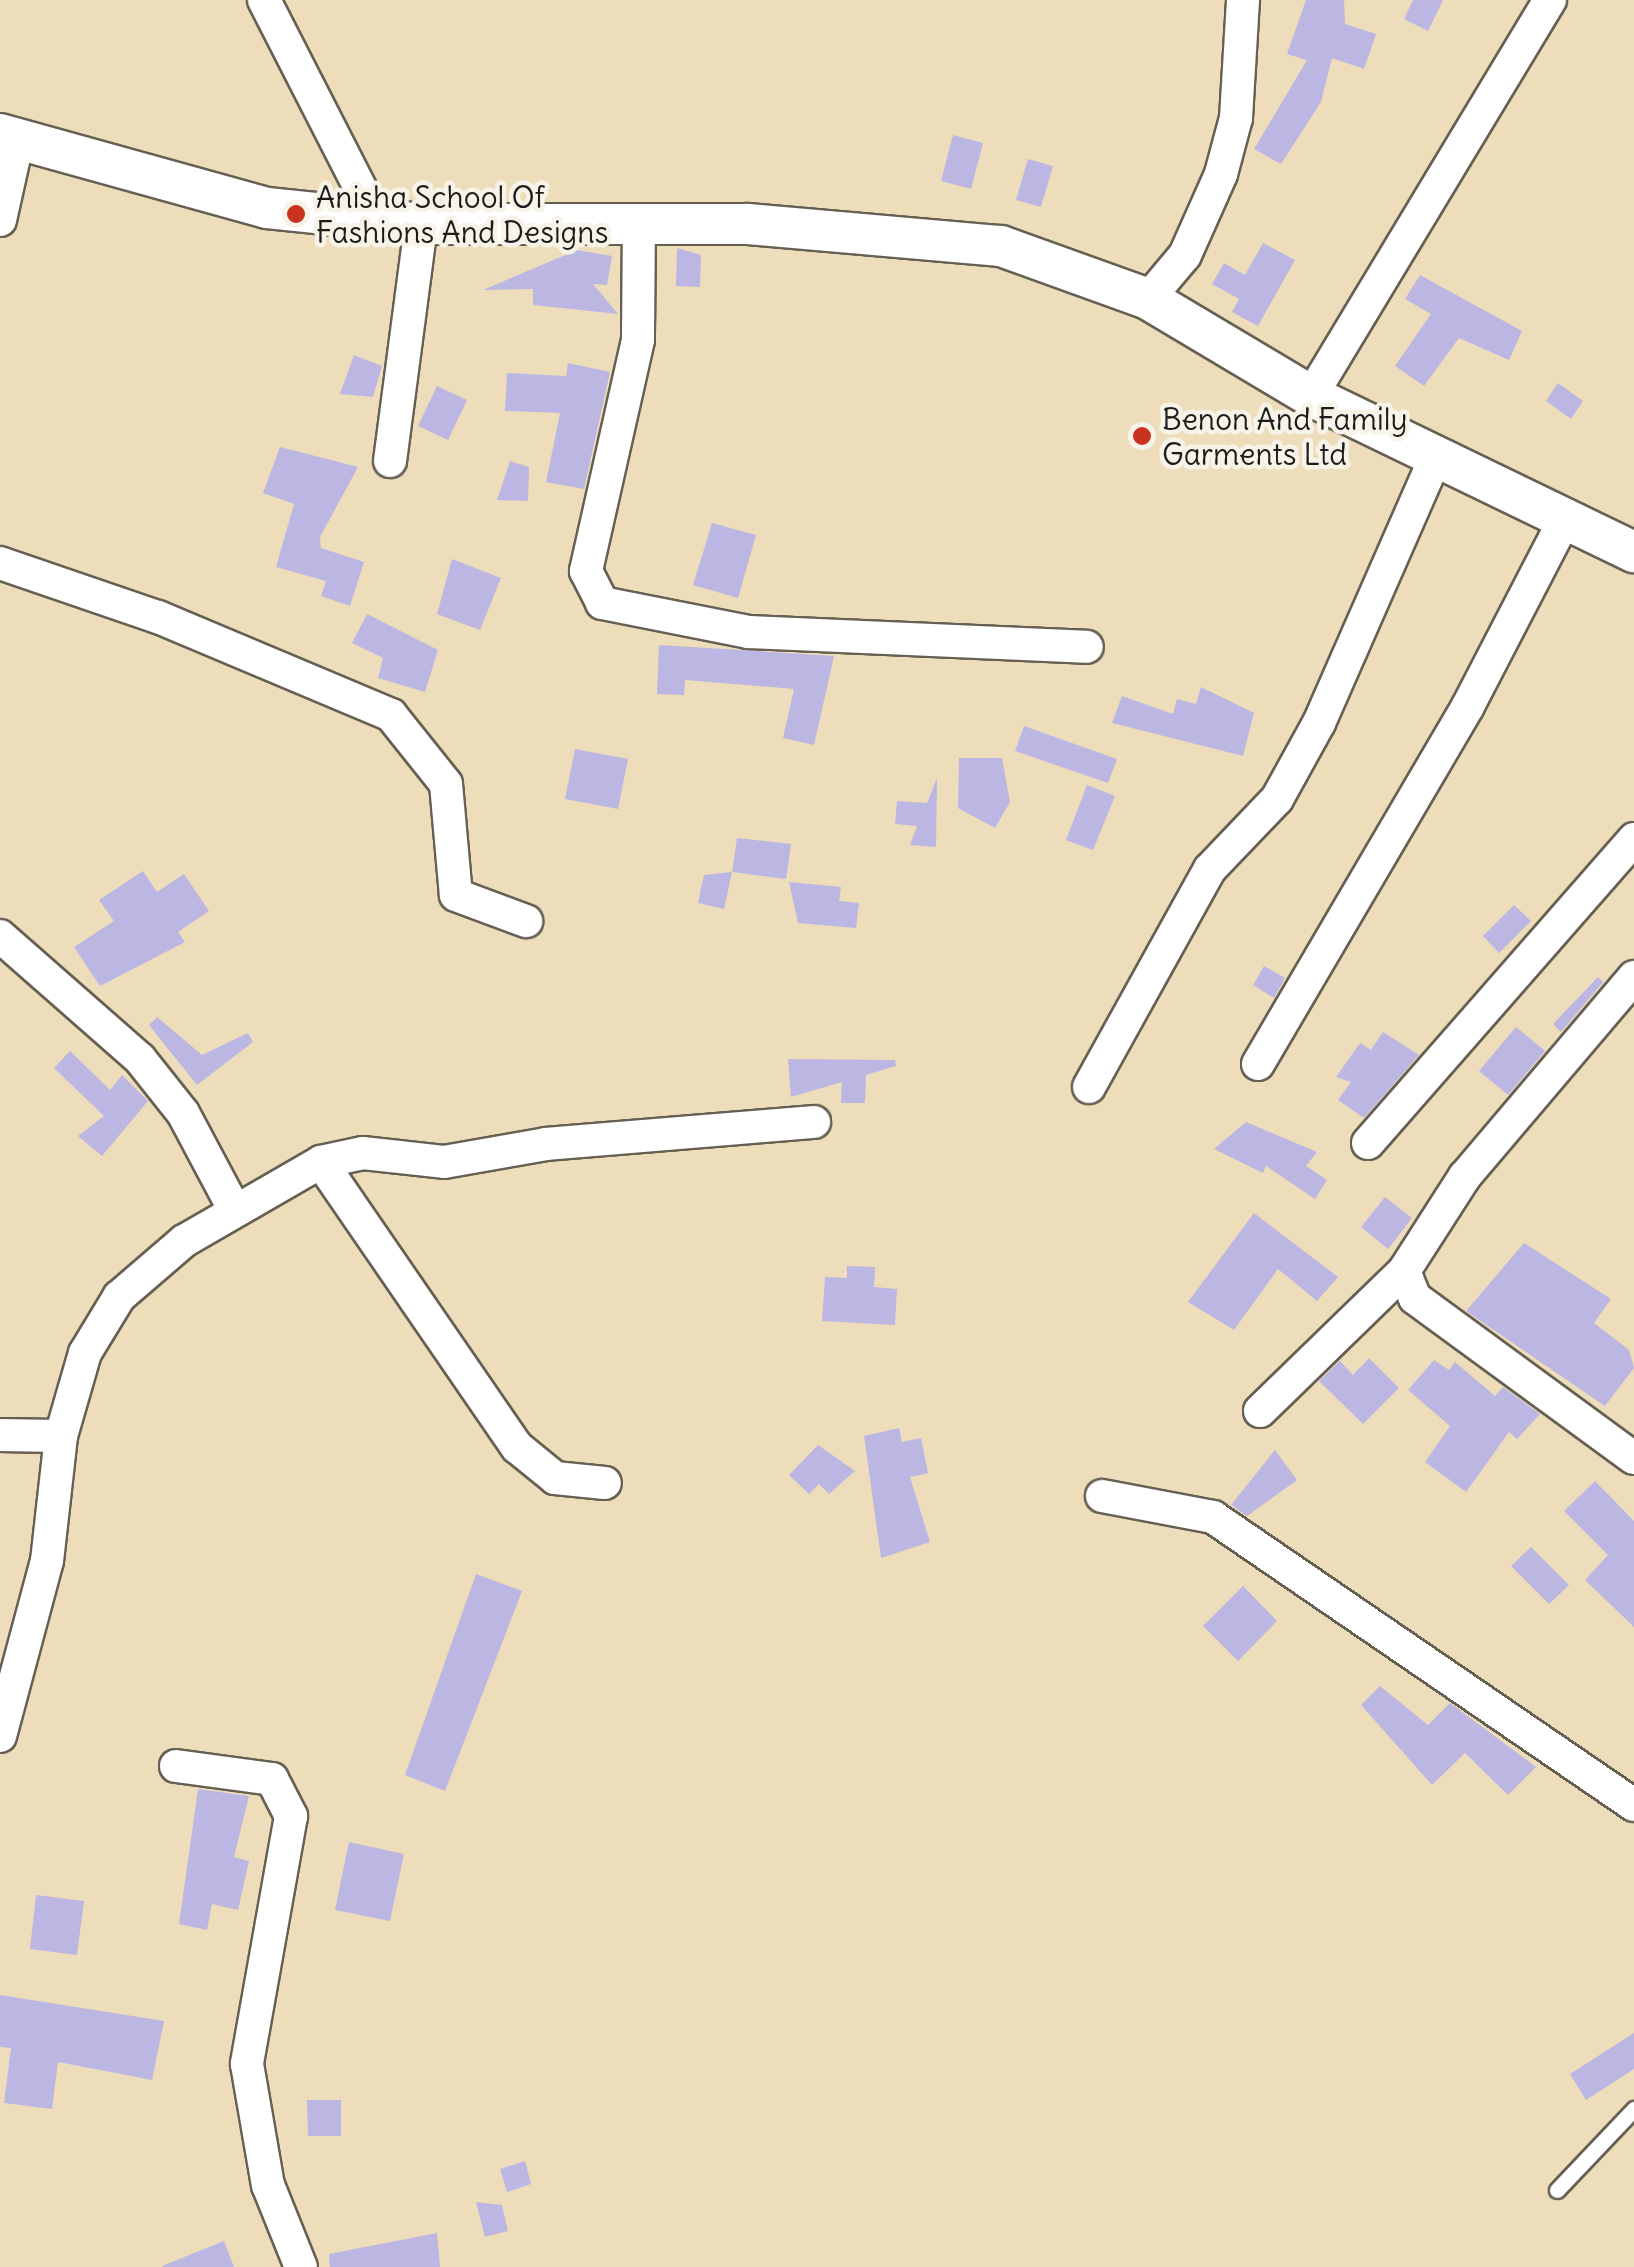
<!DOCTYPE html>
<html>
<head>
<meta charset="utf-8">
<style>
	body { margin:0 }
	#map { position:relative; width:1634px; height:2267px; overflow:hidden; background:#eeddba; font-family:Delius,sans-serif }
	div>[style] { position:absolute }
	.building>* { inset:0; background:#bcb6e3 }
	.roads { filter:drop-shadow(2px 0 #666053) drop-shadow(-2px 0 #666053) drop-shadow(0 2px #666053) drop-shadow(0 -2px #666053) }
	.service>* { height:15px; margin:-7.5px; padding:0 7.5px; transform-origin:7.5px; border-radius:7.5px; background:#fff }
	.minor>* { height:32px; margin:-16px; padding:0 16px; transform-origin:16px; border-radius:16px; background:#fff }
	.tertiary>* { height:40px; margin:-20px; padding:0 20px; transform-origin:20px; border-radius:20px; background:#fff }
	.dots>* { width:28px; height:28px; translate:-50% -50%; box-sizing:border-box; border:5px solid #f7f3e8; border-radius:50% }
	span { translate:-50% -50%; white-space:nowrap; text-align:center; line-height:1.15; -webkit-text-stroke:9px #f7f3e8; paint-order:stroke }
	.poi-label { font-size:30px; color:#1c1c1c }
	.left { translate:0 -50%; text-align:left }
</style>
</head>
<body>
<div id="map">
	<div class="building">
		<div style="clip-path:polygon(1306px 0,1344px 0,1345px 24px,1376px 34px,1364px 69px,1332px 58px,1321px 102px,1281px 164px,1254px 149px,1307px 60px,1287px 54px)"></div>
		<div style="clip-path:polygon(1413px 0,1443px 0,1428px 31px,1404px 19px)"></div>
		<div style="clip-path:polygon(953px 135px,983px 143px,971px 189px,941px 181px)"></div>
		<div style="clip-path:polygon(1028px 159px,1053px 166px,1041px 207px,1016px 200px)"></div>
		<div style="clip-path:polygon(1263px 243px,1295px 260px,1258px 326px,1232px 312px,1239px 299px,1212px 284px,1224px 263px,1245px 275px)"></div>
		<div style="clip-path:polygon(677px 248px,701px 255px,700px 287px,676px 286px)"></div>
		<div style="clip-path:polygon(577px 250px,612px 256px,607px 285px,593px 284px,618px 314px,533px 305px,533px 289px,483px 290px)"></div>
		<div style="clip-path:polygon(1420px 275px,1522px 331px,1509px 360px,1459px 338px,1424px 386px,1395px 366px,1431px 314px,1405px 299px)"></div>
		<div style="clip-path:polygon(354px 355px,382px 366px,373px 397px,340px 394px)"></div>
		<div style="clip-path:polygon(568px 363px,610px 372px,584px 489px,546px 482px,560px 413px,505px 411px,507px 373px,566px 376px)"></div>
		<div style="clip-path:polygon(1558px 383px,1583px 401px,1571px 419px,1546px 401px)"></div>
		<div style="clip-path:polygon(437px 386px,467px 400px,448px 440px,418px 426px)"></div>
		<div style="clip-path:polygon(280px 447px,358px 467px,320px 537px,321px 548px,364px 562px,350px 606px,321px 596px,326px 581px,276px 567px,294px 504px,263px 493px)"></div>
		<div style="clip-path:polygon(510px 461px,529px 467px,528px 501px,497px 500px)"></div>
		<div style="clip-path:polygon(712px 523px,756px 535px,738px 598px,693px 585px)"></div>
		<div style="clip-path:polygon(452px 559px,501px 578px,480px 630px,437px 614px)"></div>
		<div style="clip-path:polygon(367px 614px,438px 650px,425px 692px,378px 678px,383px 658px,352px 643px)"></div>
		<div style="clip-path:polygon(659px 645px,834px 656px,814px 745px,783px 738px,794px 689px,685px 680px,684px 695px,657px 694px)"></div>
		<div style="clip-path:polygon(1201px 687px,1254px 713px,1243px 756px,1112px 723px,1122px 696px,1173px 714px,1177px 699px,1196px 704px)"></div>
		<div style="clip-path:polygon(1024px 726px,1117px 759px,1108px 783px,1015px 751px)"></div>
		<div style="clip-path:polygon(575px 749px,628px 759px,618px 809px,565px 799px)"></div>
		<div style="clip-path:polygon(959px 758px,1002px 758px,1010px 802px,995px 828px,958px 808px)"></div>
		<div style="clip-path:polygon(937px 778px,936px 847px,910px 845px,917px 826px,895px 824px,897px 801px,927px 803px)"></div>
		<div style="clip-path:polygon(1087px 785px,1115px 796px,1093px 850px,1066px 840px)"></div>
		<div style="clip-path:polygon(737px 838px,791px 844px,786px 879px,732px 872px)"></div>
		<div style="clip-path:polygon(143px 871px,157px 892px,184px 874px,209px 911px,178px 932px,185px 942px,100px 986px,74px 947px,114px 921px,99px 900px)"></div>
		<div style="clip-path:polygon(732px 872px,724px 909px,698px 903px,704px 875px)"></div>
		<div style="clip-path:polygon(789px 882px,841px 887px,839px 901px,859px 903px,856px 928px,798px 923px)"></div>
		<div style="clip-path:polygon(1514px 905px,1531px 921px,1499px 953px,1483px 936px)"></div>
		<div style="clip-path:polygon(1264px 966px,1285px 978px,1274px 998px,1253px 985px)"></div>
		<div style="clip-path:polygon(1598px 977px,1603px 982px,1561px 1032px,1553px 1024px)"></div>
		<div style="clip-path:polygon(157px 1017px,202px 1055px,248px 1033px,253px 1042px,197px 1085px,149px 1025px)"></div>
		<div style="clip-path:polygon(1516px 1027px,1545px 1051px,1508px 1095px,1479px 1071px)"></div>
		<div style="clip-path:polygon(1383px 1032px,1419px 1055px,1364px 1118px,1338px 1100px,1351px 1082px,1336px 1077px,1360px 1043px,1371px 1050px)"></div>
		<div style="clip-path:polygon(70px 1051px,110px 1090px,122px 1075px,148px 1101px,102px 1156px,78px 1136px,104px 1116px,54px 1068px)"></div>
		<div style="clip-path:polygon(788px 1059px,895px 1060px,896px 1066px,866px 1075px,865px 1103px,841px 1103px,842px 1082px,791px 1097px)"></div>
		<div style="clip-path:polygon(1246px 1122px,1317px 1152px,1306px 1166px,1327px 1180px,1315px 1199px,1266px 1166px,1263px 1173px,1214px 1149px)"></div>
		<div style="clip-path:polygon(1385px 1197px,1412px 1218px,1388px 1249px,1361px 1227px)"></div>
		<div style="clip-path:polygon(1254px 1213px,1338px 1277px,1317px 1301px,1278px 1269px,1234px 1330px,1188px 1302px)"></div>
		<div style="clip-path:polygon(1524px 1243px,1611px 1299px,1594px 1323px,1629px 1350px,1634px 1368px,1605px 1406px,1466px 1311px)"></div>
		<div style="clip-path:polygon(847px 1266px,875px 1267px,874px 1287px,897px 1289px,895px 1325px,822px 1321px,825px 1277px,847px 1278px)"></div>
		<div style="clip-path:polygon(1369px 1358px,1399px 1388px,1363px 1424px,1319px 1381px,1340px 1361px,1353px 1375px)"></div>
		<div style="clip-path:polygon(1434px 1360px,1449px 1370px,1455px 1362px,1495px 1396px,1503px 1387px,1540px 1414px,1517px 1439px,1509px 1432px,1466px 1492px,1425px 1462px,1450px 1426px,1408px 1390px)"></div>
		<div style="clip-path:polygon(899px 1428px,902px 1442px,921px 1438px,928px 1473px,910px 1477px,930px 1542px,881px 1558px,864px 1436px)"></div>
		<div style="clip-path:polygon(818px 1445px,855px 1471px,829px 1494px,819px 1484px,809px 1494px,789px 1475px)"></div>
		<div style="clip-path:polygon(1275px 1450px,1297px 1480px,1247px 1516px,1231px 1505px)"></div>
		<div style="clip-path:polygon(1595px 1481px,1634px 1521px,1634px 1627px,1585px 1580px,1608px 1555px,1564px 1511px)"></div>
		<div style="clip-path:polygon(1531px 1547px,1569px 1585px,1549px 1604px,1511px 1566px)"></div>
		<div style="clip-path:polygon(476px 1574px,522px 1591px,445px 1791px,405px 1775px)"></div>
		<div style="clip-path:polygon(1243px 1586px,1277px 1621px,1238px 1661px,1203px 1626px)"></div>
		<div style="clip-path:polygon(1380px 1686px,1428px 1725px,1450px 1703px,1536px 1767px,1508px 1795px,1465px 1753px,1432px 1785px,1361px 1705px)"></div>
		<div style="clip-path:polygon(198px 1789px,249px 1796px,234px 1857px,249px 1861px,238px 1910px,212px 1904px,207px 1930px,179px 1924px)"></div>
		<div style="clip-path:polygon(349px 1842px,404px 1854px,390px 1921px,335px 1910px)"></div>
		<div style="clip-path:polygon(36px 1895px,84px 1901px,77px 1955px,30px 1949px)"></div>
		<div style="clip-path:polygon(0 1995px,164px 2021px,152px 2080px,58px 2062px,52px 2109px,4px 2103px,11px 2048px,0 2047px)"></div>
		<div style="clip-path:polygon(1634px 2033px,1634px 2069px,1586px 2100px,1570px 2074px)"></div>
		<div style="clip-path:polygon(307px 2100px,341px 2100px,341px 2136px,308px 2136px)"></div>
		<div style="clip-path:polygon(525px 2161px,531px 2184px,507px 2192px,500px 2169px)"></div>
		<div style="clip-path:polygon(476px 2202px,502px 2205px,508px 2231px,485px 2237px)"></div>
		<div style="clip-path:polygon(437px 2233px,440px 2267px,330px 2267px,329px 2254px)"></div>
		<div style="clip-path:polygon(224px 2241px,234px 2267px,163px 2267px,162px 2266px)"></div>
	</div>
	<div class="roads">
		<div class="service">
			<div style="left:1557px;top:2190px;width:112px;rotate:-46.5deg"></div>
		</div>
		<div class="minor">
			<div style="left:264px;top:0;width:246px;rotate:62.9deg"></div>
			<div style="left:0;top:220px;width:83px;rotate:-77.5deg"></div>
			<div style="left:639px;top:221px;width:119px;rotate:90.5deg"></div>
			<div style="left:638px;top:340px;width:237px;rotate:102.7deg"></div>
			<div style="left:586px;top:571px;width:36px;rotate:63deg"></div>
			<div style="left:602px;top:603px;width:149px;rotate:11.2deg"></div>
			<div style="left:748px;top:632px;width:339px;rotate:2.5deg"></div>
			<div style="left:1148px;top:299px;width:57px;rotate:-49.9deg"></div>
			<div style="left:1185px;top:255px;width:89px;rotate:-66deg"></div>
			<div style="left:1221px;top:174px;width:58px;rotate:-75deg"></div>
			<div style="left:1236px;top:118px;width:118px;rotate:-86.6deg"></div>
			<div style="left:1311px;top:396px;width:463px;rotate:-58.9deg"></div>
			<div style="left:390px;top:461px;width:239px;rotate:-82.5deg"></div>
			<div style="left:0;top:563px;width:167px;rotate:18.9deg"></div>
			<div style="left:158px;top:617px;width:253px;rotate:22.8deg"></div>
			<div style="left:391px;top:715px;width:88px;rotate:51.4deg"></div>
			<div style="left:446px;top:784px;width:111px;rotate:84.9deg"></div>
			<div style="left:456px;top:895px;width:75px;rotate:20.4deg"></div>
			<div style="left:0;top:936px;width:186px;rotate:41.3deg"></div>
			<div style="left:140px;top:1059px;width:69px;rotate:51.5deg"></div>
			<div style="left:183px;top:1113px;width:106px;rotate:62deg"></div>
			<div style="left:1634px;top:977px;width:261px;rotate:130.3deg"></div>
			<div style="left:1465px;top:1176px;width:113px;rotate:122.7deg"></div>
			<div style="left:1404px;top:1271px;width:29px;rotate:68deg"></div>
			<div style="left:1415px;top:1298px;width:271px;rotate:36.2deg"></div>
			<div style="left:1258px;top:1064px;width:415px;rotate:-59.6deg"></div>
			<div style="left:1468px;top:706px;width:213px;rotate:-62.6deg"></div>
			<div style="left:1089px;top:1087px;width:249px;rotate:-61deg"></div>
			<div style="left:1210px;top:869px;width:97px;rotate:-46.3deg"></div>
			<div style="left:1277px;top:799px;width:87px;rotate:-61.1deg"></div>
			<div style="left:1319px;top:723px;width:291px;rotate:-66.3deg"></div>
			<div style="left:1368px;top:1143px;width:404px;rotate:-48.8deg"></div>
			<div style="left:321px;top:1162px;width:346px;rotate:55.5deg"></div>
			<div style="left:517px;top:1447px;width:49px;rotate:39.2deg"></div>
			<div style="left:555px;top:1478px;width:50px;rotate:5.7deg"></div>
			<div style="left:1260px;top:1411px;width:201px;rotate:-44.2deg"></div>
			<div style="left:0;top:1435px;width:61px;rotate:0.9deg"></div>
			<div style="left:1102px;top:1496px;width:113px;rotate:10.7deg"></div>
			<div style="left:1213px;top:1517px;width:510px;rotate:34.38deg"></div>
			<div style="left:0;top:1736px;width:181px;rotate:-75deg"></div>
			<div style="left:47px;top:1561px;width:126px;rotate:-83.6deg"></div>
			<div style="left:61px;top:1436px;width:86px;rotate:-73.9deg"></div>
			<div style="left:85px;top:1353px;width:66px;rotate:-58.7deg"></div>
			<div style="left:119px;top:1297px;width:86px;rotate:-40.7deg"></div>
			<div style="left:184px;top:1241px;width:158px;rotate:-30deg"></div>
			<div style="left:321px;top:1162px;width:43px;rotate:-12.1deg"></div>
			<div style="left:363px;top:1153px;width:81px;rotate:6.3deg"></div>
			<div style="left:444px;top:1162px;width:104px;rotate:-10deg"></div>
			<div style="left:546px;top:1144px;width:269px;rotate:-4.7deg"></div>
			<div style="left:176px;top:1766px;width:97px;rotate:7.7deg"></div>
			<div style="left:272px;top:1779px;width:42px;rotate:62.8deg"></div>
			<div style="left:291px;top:1816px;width:252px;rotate:100.1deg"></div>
			<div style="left:247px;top:2064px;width:123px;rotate:80.2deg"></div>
			<div style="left:268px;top:2185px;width:88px;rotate:68.1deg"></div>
		</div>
		<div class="tertiary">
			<div style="left:0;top:134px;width:277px;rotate:15.5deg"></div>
			<div style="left:267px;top:208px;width:155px;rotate:5.9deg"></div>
			<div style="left:421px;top:224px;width:327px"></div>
			<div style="left:748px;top:224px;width:254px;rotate:5deg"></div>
			<div style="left:1001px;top:246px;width:156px;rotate:19.8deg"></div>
			<div style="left:1148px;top:299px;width:190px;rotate:30.8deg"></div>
			<div style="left:1311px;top:396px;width:359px;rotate:25.8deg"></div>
		</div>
	</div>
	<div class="dots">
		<div style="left:296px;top:214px;background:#c8321e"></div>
		<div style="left:1142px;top:436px;background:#c8321e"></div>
	</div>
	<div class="poi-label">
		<span class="left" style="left:316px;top:214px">Anisha School Of<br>Fashions And Designs</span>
		<span class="left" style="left:1162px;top:436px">Benon And Family<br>Garments Ltd</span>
	</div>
</div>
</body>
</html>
